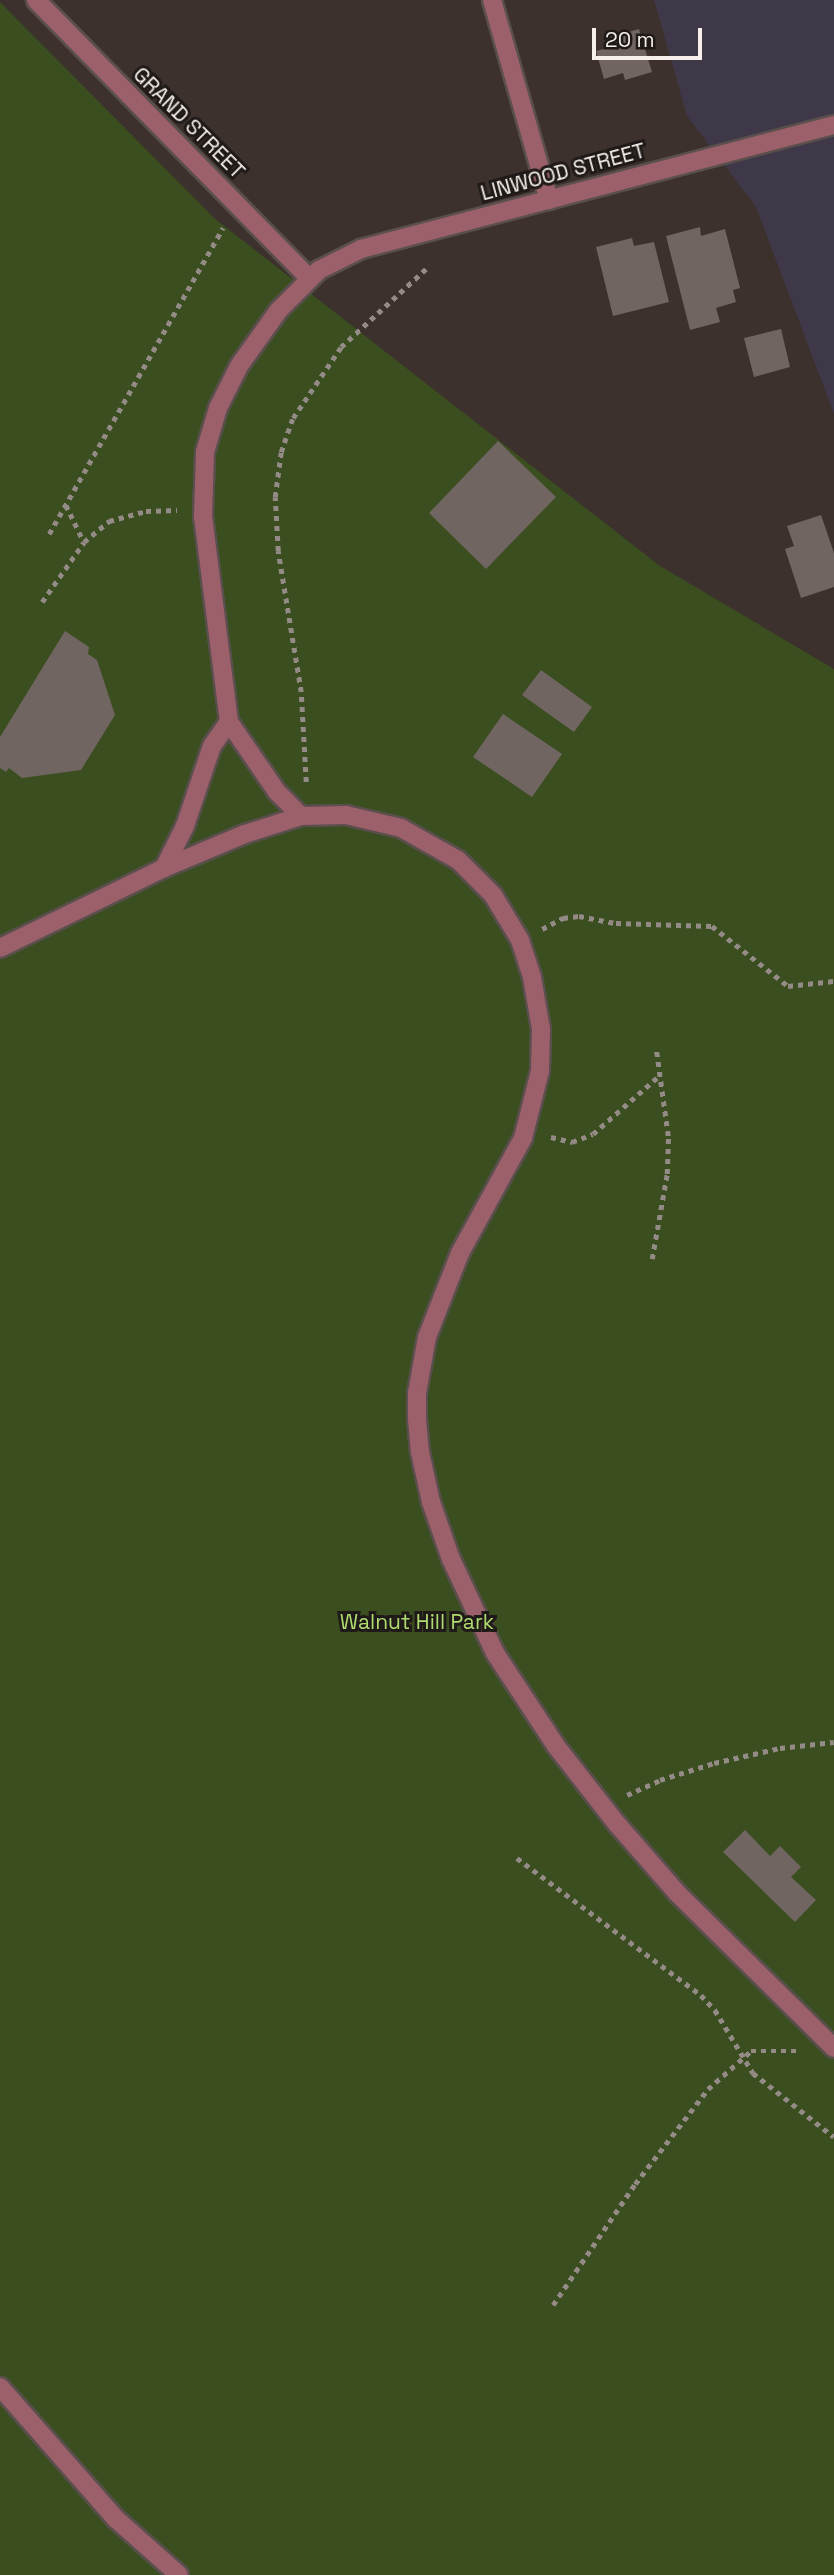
<!DOCTYPE html>
<html>
<head>
<meta charset="utf-8">
<style>
	body { margin:0 }
	#map { position:relative; width:834px; height:2575px; overflow:hidden; background:#3c312d; font-family:"Space Grotesk",sans-serif }
	div>[style] { position:absolute }
	.medical>* { inset:0; background:#3e3849 }
	.green>* { inset:0; background:#3b4e20 }
	.building>* { inset:0; background:#716561 }
	.path>* { height:4.5px; margin-top:-2.25px; transform-origin:0; background:repeating-linear-gradient(90deg,#948b87 0 5px,transparent 0 10px) }
	.roads { filter:drop-shadow(2px 0 #5a4f4c) drop-shadow(-2px 0 #5a4f4c) drop-shadow(0 2px #5a4f4c) drop-shadow(0 -2px #5a4f4c) }
	.minor>* { height:18px; margin:-9px; padding:0 9px; transform-origin:9px; border-radius:9px; background:#9c606b }
	span { translate:-50% -50%; white-space:nowrap; text-align:center; line-height:1.15; -webkit-text-stroke:6px #1f1a18; paint-order:stroke }
	.street-label { font-size:21px; color:#f6efec }
	.park-label { font-size:21px; color:#afdc70 }
	.scale { position:absolute; left:592px; top:28px; width:110px; height:32px; box-sizing:border-box; border:4px solid #f6efec; border-top:0; padding-left:9px; font-size:21px; line-height:24px; white-space:nowrap; color:#f6efec; -webkit-text-stroke:5px #1f1a18; paint-order:stroke }
</style>
</head>
<body>
<div id="map">
	<div class="medical">
		<div style="clip-path:polygon(654px 0,834px 0,834px 414px,756px 207px,687px 116px)"></div>
	</div>
	<div class="green">
		<div style="clip-path:polygon(0 2px,214px 218px,660px 566px,834px 669px,834px 2575px,0 2575px)"></div>
	</div>
	<div class="building">
		<div style="clip-path:polygon(639px 29px,652px 72px,625px 80px,623px 73px,604px 79px,596px 51px,615px 46px,611px 37px)"></div>
		<div style="clip-path:polygon(700px 227px,701px 236px,725px 229px,740px 288px,733px 290px,736px 302px,716px 308px,720px 322px,690px 330px,666px 236px)"></div>
		<div style="clip-path:polygon(632px 238px,634px 246px,654px 242px,669px 302px,613px 316px,596px 247px)"></div>
		<div style="clip-path:polygon(781px 329px,790px 367px,754px 377px,744px 338px)"></div>
		<div style="clip-path:polygon(498px 441px,556px 497px,486px 569px,429px 513px)"></div>
		<div style="clip-path:polygon(821px 515px,834px 553px,834px 587px,801px 598px,785px 549px,794px 546px,787px 526px)"></div>
		<div style="clip-path:polygon(65px 631px,89px 647px,88px 654px,97px 660px,115px 715px,81px 770px,22px 778px,9px 768px,6px 772px,0 768px,0 737px)"></div>
		<div style="clip-path:polygon(541px 670px,592px 707px,574px 732px,522px 695px)"></div>
		<div style="clip-path:polygon(503px 714px,562px 754px,532px 797px,473px 757px)"></div>
		<div style="clip-path:polygon(745px 1830px,770px 1856px,780px 1846px,801px 1867px,791px 1877px,816px 1900px,795px 1922px,723px 1852px)"></div>
	</div>
	<div class="path">
		<div style="left:66px;top:505px;width:41px;rotate:64.1deg"></div>
		<div style="left:49px;top:534px;width:352px;rotate:-60.4deg"></div>
		<div style="left:42px;top:602px;width:73px;rotate:-55deg"></div>
		<div style="left:84px;top:542px;width:33px;rotate:-40deg"></div>
		<div style="left:109px;top:521px;width:38px;rotate:-15deg"></div>
		<div style="left:146px;top:511px;width:31px;rotate:-2deg"></div>
		<div style="left:306px;top:782px;width:90px;rotate:-93.2deg"></div>
		<div style="left:301px;top:692px;width:143px;rotate:-99.3deg"></div>
		<div style="left:278px;top:551px;width:54px;rotate:-93.2deg"></div>
		<div style="left:275px;top:497px;width:45px;rotate:-82.4deg"></div>
		<div style="left:281px;top:452px;width:36px;rotate:-71deg"></div>
		<div style="left:293px;top:418px;width:86px;rotate:-55.9deg"></div>
		<div style="left:341px;top:347px;width:120px;rotate:-42.6deg"></div>
		<div style="left:542px;top:929px;width:24px;rotate:-28deg"></div>
		<div style="left:563px;top:918px;width:16px;rotate:-7deg"></div>
		<div style="left:579px;top:916px;width:38px;rotate:11deg"></div>
		<div style="left:616px;top:923px;width:96px;rotate:1.8deg"></div>
		<div style="left:712px;top:926px;width:97px;rotate:38.3deg"></div>
		<div style="left:788px;top:986px;width:46px;rotate:-6.2deg"></div>
		<div style="left:551px;top:1137px;width:22px;rotate:13deg"></div>
		<div style="left:572px;top:1142px;width:22px;rotate:-21deg"></div>
		<div style="left:593px;top:1134px;width:89px;rotate:-41.4deg"></div>
		<div style="left:652px;top:1259px;width:86px;rotate:-80deg"></div>
		<div style="left:667px;top:1174px;width:38px;rotate:-88deg"></div>
		<div style="left:668px;top:1136px;width:89px;rotate:-97.8deg"></div>
		<div style="left:627px;top:1795px;width:36px;rotate:-24deg"></div>
		<div style="left:660px;top:1780px;width:57px;rotate:-17.5deg"></div>
		<div style="left:714px;top:1763px;width:68px;rotate:-12.8deg"></div>
		<div style="left:780px;top:1748px;width:54px;rotate:-6.3deg"></div>
		<div style="left:517px;top:1858px;width:229px;rotate:36.7deg"></div>
		<div style="left:701px;top:1995px;width:21px;rotate:47deg"></div>
		<div style="left:715px;top:2010px;width:74px;rotate:58.9deg"></div>
		<div style="left:753px;top:2073px;width:103px;rotate:38.3deg"></div>
		<div style="left:553px;top:2305px;width:146px;rotate:-55.9deg"></div>
		<div style="left:635px;top:2184px;width:120px;rotate:-52.5deg"></div>
		<div style="left:708px;top:2089px;width:57px;rotate:-41.5deg"></div>
		<div style="left:751px;top:2051px;width:47px"></div>
	</div>
	<div class="roads">
		<div class="minor">
			<div style="left:36px;top:0;width:390px;rotate:45.5deg"></div>
			<div style="left:492px;top:0;width:208px;rotate:74.1deg"></div>
			<div style="left:301px;top:816px;width:34px;rotate:-135deg"></div>
			<div style="left:277px;top:792px;width:85px;rotate:-124.4deg"></div>
			<div style="left:229px;top:722px;width:207px;rotate:-97.2deg"></div>
			<div style="left:203px;top:517px;width:65px;rotate:-88.2deg"></div>
			<div style="left:205px;top:452px;width:46px;rotate:-73.5deg"></div>
			<div style="left:218px;top:408px;width:47px;rotate:-63.4deg"></div>
			<div style="left:239px;top:366px;width:69px;rotate:-54.5deg"></div>
			<div style="left:279px;top:310px;width:57px;rotate:-45deg"></div>
			<div style="left:319px;top:270px;width:47px;rotate:-26.6deg"></div>
			<div style="left:361px;top:249px;width:489px;rotate:-14.7deg"></div>
			<div style="left:164px;top:868px;width:47px;rotate:-63.4deg"></div>
			<div style="left:185px;top:826px;width:84px;rotate:-71.4deg"></div>
			<div style="left:212px;top:746px;width:29px;rotate:-55deg"></div>
			<div style="left:0;top:948px;width:182px;rotate:-26deg"></div>
			<div style="left:164px;top:868px;width:88px;rotate:-22.8deg"></div>
			<div style="left:245px;top:834px;width:59px;rotate:-17.8deg"></div>
			<div style="left:301px;top:816px;width:45px;rotate:-1.3deg"></div>
			<div style="left:346px;top:815px;width:57px;rotate:13.3deg"></div>
			<div style="left:401px;top:828px;width:65px;rotate:29.3deg"></div>
			<div style="left:458px;top:860px;width:49px;rotate:45deg"></div>
			<div style="left:493px;top:895px;width:52px;rotate:59deg"></div>
			<div style="left:520px;top:940px;width:39px;rotate:72deg"></div>
			<div style="left:532px;top:977px;width:53px;rotate:80.2deg"></div>
			<div style="left:541px;top:1029px;width:42px;rotate:91.4deg"></div>
			<div style="left:540px;top:1071px;width:69px;rotate:104.2deg"></div>
			<div style="left:523px;top:1138px;width:131px;rotate:118.7deg"></div>
			<div style="left:460px;top:1253px;width:90px;rotate:111.4deg"></div>
			<div style="left:427px;top:1337px;width:57px;rotate:100.1deg"></div>
			<div style="left:417px;top:1393px;width:26px;rotate:90deg"></div>
			<div style="left:417px;top:1419px;width:33px;rotate:85deg"></div>
			<div style="left:420px;top:1452px;width:51px;rotate:77.6deg"></div>
			<div style="left:431px;top:1502px;width:60px;rotate:70.7deg"></div>
			<div style="left:451px;top:1559px;width:104px;rotate:64.9deg"></div>
			<div style="left:495px;top:1653px;width:111px;rotate:56.7deg"></div>
			<div style="left:556px;top:1746px;width:99px;rotate:52deg"></div>
			<div style="left:617px;top:1824px;width:93px;rotate:48.9deg"></div>
			<div style="left:678px;top:1894px;width:219px;rotate:44.6deg"></div>
			<div style="left:0;top:2387px;width:176px;rotate:48.7deg"></div>
			<div style="left:116px;top:2519px;width:84px;rotate:41.6deg"></div>
		</div>
	</div>
	<div class="street-label">
		<span style="left:189px;top:123px;rotate:45deg">GRAND STREET</span>
		<span style="left:563px;top:172px;rotate:-15deg">LINWOOD STREET</span>
	</div>
	<div class="park-label">
		<span style="left:417px;top:1622px">Walnut Hill Park</span>
	</div>
	<div class="scale">20 m</div>
</div>
</body>
</html>
